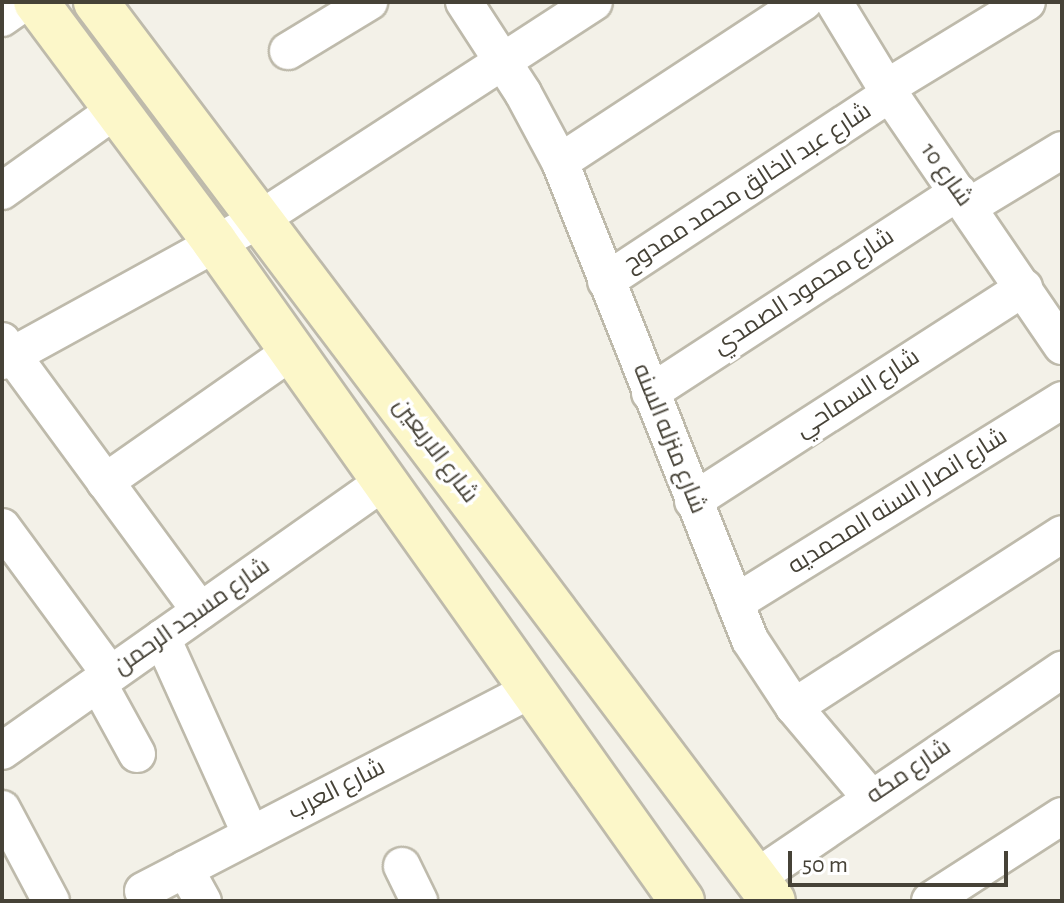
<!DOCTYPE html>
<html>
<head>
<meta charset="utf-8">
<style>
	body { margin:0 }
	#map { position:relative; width:1064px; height:903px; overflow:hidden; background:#f3f1e8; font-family:"Alegreya Sans",Cairo,sans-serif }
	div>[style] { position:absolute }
	.roads { filter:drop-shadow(2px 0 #bebaab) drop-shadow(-2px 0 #bebaab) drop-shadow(0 2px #bebaab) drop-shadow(0 -2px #bebaab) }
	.street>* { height:36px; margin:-18px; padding:0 18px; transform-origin:18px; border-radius:18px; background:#fff }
	.secondary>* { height:44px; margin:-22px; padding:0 22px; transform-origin:22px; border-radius:22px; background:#fcf7c9 }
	span { translate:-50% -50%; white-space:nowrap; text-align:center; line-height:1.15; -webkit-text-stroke:7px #fff; paint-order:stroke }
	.street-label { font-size:24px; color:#464237 }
	.frame { position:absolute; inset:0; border:4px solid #464237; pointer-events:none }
	.scale { position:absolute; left:788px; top:851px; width:220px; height:36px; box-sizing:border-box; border:4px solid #464237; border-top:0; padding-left:10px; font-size:24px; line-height:28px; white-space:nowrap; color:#464237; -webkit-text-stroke:6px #fff; paint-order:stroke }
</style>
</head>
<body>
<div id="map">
	<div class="roads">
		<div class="street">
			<div style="left:464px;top:2px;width:108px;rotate:57deg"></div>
			<div style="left:523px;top:93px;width:78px;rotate:61.8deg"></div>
			<div style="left:560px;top:162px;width:514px;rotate:68.32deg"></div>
			<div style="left:750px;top:640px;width:80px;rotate:56.7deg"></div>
			<div style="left:794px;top:707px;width:118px;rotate:49.8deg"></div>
			<div style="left:834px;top:2px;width:108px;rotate:58.7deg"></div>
			<div style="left:890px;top:94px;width:305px;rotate:55.7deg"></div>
			<div style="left:2px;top:18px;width:28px;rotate:-35deg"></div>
			<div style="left:288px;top:51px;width:95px;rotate:-31.2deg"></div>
			<div style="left:886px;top:88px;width:165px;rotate:-31.4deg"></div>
			<div style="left:560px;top:162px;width:292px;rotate:-33.3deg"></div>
			<div style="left:2px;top:191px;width:138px;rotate:-35.5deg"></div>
			<div style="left:968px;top:207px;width:110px;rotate:-31.2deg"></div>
			<div style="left:606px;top:281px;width:340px;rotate:-33.4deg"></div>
			<div style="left:2px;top:341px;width:335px;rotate:53.7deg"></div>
			<div style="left:2px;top:361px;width:294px;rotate:-28.8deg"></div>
			<div style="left:260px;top:219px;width:398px;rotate:-33deg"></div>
			<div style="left:650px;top:393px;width:368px;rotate:-33.1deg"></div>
			<div style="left:105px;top:482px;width:225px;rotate:-35deg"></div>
			<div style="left:693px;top:501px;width:394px;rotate:-32.8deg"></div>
			<div style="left:2px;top:527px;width:182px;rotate:53.7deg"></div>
			<div style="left:735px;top:603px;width:385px;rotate:-31.8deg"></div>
			<div style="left:162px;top:638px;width:216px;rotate:65.7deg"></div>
			<div style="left:98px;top:683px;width:81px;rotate:61.2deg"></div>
			<div style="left:794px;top:707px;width:319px;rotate:-32.8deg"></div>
			<div style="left:2px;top:751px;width:465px;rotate:-35.2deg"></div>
			<div style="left:2px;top:809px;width:104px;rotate:62deg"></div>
			<div style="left:402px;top:866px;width:39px;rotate:64deg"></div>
			<div style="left:185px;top:869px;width:37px;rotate:61deg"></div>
			<div style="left:757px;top:877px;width:369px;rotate:-34.2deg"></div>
			<div style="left:143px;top:891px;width:437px;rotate:-27.4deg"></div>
			<div style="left:930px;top:901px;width:157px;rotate:-32.8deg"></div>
		</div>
		<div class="secondary">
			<div style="left:36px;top:2px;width:298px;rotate:53.3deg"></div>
			<div style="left:214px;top:241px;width:809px;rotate:54.66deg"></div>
			<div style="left:96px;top:2px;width:1125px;rotate:53.02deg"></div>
		</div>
	</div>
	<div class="street-label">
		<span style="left:946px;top:175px;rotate:55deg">شارع 10</span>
		<span style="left:748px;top:188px;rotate:-33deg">شارع عبد الخالق محمد ممدوح</span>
		<span style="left:804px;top:292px;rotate:-33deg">شارع محمود الصمدي</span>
		<span style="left:858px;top:394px;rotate:-33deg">شارع السماحي</span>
		<span style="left:669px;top:439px;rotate:68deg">شارع منزله السنه</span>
		<span style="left:435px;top:451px;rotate:53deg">شارع الاربعين</span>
		<span style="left:898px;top:502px;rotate:-32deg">شارع انصار السنه المحمديه</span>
		<span style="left:192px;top:617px;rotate:-35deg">شارع مسجد الرحمن</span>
		<span style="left:909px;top:772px;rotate:-34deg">شارع مكه</span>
		<span style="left:337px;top:790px;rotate:-27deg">شارع العرب</span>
	</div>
	<div class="frame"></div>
	<div class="scale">50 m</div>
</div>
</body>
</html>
